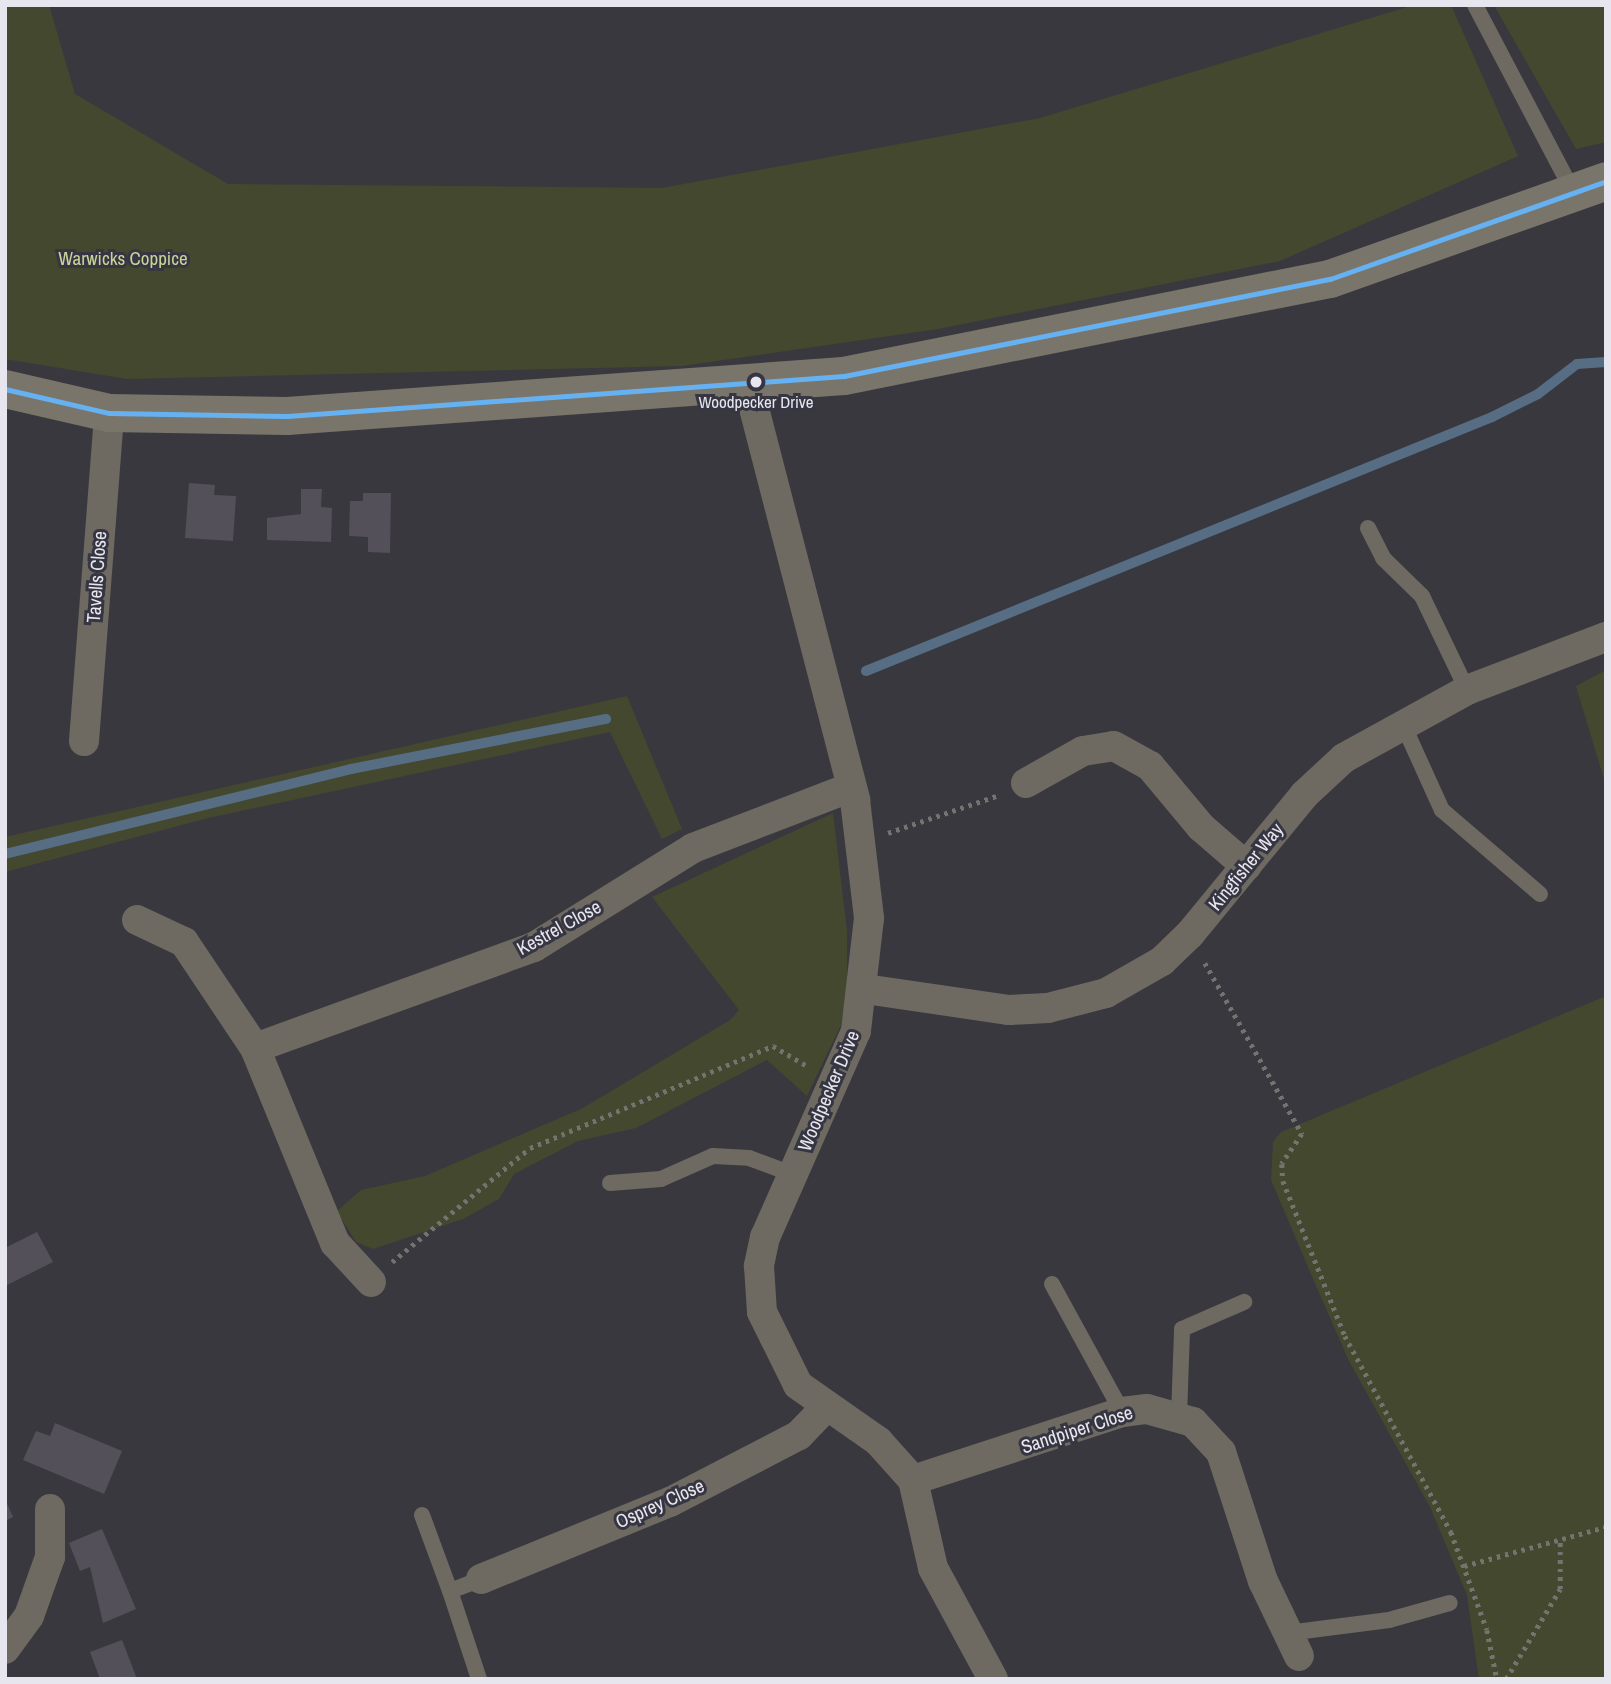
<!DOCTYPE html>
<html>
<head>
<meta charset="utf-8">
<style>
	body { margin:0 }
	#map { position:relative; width:1611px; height:1684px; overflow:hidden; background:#39383f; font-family:"Archivo Narrow",sans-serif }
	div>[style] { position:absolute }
	.green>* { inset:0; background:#44482e }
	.stream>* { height:10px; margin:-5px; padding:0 5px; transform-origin:5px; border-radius:5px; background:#566d84 }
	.building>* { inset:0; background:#535059 }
	.path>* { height:4.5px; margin-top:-2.25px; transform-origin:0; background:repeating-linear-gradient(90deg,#75736f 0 3.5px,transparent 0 8.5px) }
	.lane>* { height:16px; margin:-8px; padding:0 8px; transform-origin:8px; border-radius:8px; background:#6e6a61 }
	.street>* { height:30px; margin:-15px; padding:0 15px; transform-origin:15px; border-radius:15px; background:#6e6a61 }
	.secondary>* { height:38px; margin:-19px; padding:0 19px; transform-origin:19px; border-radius:19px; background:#7a756a }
	.bus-1>* { height:5px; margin:-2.5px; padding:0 2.5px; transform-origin:2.5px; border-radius:2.5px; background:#66b1f2 }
	.dots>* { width:19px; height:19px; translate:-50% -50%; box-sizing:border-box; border:4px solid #363542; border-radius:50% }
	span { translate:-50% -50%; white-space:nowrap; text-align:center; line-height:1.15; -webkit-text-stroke:6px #363542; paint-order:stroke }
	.bus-label { font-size:17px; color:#e7e6ee }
	.park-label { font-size:19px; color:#cad398 }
	.street-label { font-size:19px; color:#e7e6ee }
	.frame { position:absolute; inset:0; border:7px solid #e7e6ee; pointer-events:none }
</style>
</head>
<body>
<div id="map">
	<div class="green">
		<div style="clip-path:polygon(5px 5px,49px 5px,75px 94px,228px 184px,662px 188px,1040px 118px,1414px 5px,1451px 5px,1518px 156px,1280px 261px,938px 329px,682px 366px,127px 379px,5px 359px)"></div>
		<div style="clip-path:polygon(1494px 5px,1606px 5px,1606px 142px,1576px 149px)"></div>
		<div style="clip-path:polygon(1606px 670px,1606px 786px,1576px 686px)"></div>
		<div style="clip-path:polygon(627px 696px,682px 829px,662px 839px,610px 732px,208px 818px,5px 872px,5px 837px)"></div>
		<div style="clip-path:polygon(833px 813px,847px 931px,847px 989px,841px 1025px,807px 1096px,767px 1060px,636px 1128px,578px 1141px,514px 1174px,499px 1199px,463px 1219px,373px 1249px,356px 1242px,337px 1211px,361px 1190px,425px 1176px,583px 1108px,730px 1020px,739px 1010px,652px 897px)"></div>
		<div style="clip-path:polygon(1606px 996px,1606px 1679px,1479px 1679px,1467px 1595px,1430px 1507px,1348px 1359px,1314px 1281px,1271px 1180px,1273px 1142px,1281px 1132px)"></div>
	</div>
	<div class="stream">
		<div style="left:866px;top:671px;width:676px;rotate:-22.08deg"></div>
		<div style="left:1492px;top:417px;width:51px;rotate:-26.6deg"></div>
		<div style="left:1538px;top:394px;width:49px;rotate:-37.6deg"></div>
		<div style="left:1577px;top:364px;width:29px;rotate:-4deg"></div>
		<div style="left:5px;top:854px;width:356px;rotate:-13.8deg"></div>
		<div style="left:351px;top:769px;width:260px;rotate:-11.1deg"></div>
	</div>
	<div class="building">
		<div style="clip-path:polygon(189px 483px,215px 485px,214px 495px,236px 496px,233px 541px,185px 538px)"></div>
		<div style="clip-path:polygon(301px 489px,322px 489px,321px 507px,332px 508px,331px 542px,267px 540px,267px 518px,301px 514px)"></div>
		<div style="clip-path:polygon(363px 493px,391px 493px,390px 553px,368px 552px,368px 537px,349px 536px,350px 501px,363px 501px)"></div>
		<div style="clip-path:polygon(37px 1232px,53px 1262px,5px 1286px,5px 1248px)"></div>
		<div style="clip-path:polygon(55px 1423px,122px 1451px,104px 1494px,23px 1460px,36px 1431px,50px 1436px)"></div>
		<div style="clip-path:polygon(5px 1499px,13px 1517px,5px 1521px)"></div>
		<div style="clip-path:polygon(102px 1529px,136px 1609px,103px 1623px,90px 1567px,80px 1571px,69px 1543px)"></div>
		<div style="clip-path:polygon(122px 1640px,137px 1679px,100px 1679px,90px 1652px)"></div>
	</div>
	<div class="path">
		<div style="left:888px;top:833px;width:117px;rotate:-18.9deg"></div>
		<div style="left:1205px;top:963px;width:197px;rotate:60.4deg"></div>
		<div style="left:1302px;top:1134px;width:36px;rotate:124deg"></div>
		<div style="left:1282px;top:1164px;width:17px;rotate:87deg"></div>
		<div style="left:1283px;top:1181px;width:167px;rotate:68.2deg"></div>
		<div style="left:1345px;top:1336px;width:223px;rotate:61.6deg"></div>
		<div style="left:1451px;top:1532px;width:104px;rotate:69.8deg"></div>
		<div style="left:1487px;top:1630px;width:50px;rotate:78.5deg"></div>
		<div style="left:392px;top:1262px;width:179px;rotate:-39.6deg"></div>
		<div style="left:530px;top:1148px;width:264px;rotate:-22.8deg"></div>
		<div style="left:773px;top:1046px;width:42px;rotate:30.3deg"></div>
		<div style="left:1464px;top:1566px;width:147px;rotate:-15.4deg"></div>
		<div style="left:1506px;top:1679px;width:105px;rotate:-59deg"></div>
		<div style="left:1560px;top:1589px;width:50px;rotate:-90deg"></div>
	</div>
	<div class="lane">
		<div style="left:1475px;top:5px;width:211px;rotate:62.3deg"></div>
		<div style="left:1368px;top:528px;width:34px;rotate:63deg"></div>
		<div style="left:1383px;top:558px;width:54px;rotate:44.3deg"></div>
		<div style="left:1422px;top:596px;width:104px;rotate:64.4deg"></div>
		<div style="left:1402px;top:722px;width:97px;rotate:65.6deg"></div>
		<div style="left:1442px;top:810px;width:129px;rotate:40.6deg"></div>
		<div style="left:610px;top:1183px;width:51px;rotate:-4.5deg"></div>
		<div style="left:661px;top:1179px;width:57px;rotate:-23.9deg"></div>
		<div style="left:713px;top:1156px;width:36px;rotate:3deg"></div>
		<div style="left:749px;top:1158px;width:46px;rotate:20.4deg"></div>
		<div style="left:1052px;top:1284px;width:146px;rotate:61.3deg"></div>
		<div style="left:1179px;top:1417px;width:88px;rotate:-88deg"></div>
		<div style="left:1182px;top:1329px;width:68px;rotate:-23.5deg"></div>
		<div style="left:422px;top:1515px;width:81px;rotate:69.8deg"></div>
		<div style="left:1288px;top:1633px;width:102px;rotate:-7.3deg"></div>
		<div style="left:1389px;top:1620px;width:63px;rotate:-15.6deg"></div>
		<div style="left:479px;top:1679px;width:93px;rotate:-108.2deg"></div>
		<div style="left:450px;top:1591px;width:33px;rotate:-21deg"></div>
	</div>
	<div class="street">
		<div style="left:748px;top:385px;width:429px;rotate:75.5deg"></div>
		<div style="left:855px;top:800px;width:119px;rotate:83.2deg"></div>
		<div style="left:869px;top:918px;width:114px;rotate:96.6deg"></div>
		<div style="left:856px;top:1031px;width:225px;rotate:113.8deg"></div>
		<div style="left:765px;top:1237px;width:30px;rotate:102deg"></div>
		<div style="left:759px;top:1266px;width:46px;rotate:86.3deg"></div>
		<div style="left:762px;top:1312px;width:81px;rotate:63.7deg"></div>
		<div style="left:798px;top:1385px;width:98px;rotate:35deg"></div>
		<div style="left:878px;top:1441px;width:52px;rotate:48.1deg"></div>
		<div style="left:913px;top:1480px;width:90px;rotate:77.2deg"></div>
		<div style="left:933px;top:1568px;width:126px;rotate:61.6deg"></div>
		<div style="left:84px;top:741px;width:329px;rotate:-85.6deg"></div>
		<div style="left:1026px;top:783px;width:65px;rotate:-29.3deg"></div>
		<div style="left:1083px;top:751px;width:31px;rotate:-9deg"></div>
		<div style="left:1114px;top:746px;width:41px;rotate:29.1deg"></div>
		<div style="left:1150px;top:766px;width:80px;rotate:50.1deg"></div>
		<div style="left:1201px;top:827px;width:60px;rotate:40.9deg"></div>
		<div style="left:137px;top:920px;width:52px;rotate:25.1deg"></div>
		<div style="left:184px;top:942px;width:128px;rotate:56.2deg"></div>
		<div style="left:255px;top:1048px;width:211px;rotate:67.7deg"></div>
		<div style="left:335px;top:1243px;width:53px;rotate:47.3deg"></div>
		<div style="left:865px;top:989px;width:146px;rotate:8.3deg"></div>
		<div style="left:1009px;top:1010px;width:39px;rotate:-3deg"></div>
		<div style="left:1048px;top:1008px;width:60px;rotate:-14.5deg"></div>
		<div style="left:1106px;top:993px;width:64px;rotate:-29.7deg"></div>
		<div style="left:1162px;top:961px;width:39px;rotate:-44deg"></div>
		<div style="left:1190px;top:934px;width:180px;rotate:-50.6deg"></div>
		<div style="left:1304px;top:795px;width:54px;rotate:-42.8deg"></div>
		<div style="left:1344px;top:758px;width:141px;rotate:-28.9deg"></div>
		<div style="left:1467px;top:690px;width:149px;rotate:-20.9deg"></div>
		<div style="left:255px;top:1048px;width:297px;rotate:-19.9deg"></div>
		<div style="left:534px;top:947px;width:187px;rotate:-31.9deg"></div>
		<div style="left:693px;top:848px;width:170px;rotate:-21deg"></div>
		<div style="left:913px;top:1480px;width:220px;rotate:-18deg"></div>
		<div style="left:1122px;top:1412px;width:25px;rotate:-7deg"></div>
		<div style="left:1147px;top:1409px;width:48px;rotate:15.8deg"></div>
		<div style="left:1193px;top:1422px;width:41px;rotate:47deg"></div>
		<div style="left:1221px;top:1452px;width:136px;rotate:72deg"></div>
		<div style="left:1263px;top:1581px;width:83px;rotate:64.4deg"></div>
		<div style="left:481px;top:1579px;width:204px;rotate:-22.2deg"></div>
		<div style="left:670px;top:1502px;width:145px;rotate:-27.4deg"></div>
		<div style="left:799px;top:1435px;width:37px;rotate:-46deg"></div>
		<div style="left:5px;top:1649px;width:41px;rotate:-54deg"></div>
		<div style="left:29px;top:1616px;width:63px;rotate:-70.4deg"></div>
		<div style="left:50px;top:1557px;width:48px;rotate:-90deg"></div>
	</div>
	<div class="secondary">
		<div style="left:5px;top:389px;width:107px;rotate:13deg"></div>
		<div style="left:109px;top:413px;width:178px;rotate:1deg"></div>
		<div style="left:287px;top:416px;width:558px;rotate:-4.11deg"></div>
		<div style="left:844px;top:376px;width:496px;rotate:-11.3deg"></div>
		<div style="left:1330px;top:279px;width:293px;rotate:-19.5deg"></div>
	</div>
	<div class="bus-1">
		<div style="left:5px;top:389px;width:107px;rotate:13deg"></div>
		<div style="left:109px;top:413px;width:178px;rotate:1deg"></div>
		<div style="left:287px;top:416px;width:558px;rotate:-4.11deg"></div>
		<div style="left:844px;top:376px;width:496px;rotate:-11.3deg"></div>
		<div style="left:1330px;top:279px;width:293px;rotate:-19.5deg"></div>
	</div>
	<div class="dots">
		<div style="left:756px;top:382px;background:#e7e6ee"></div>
	</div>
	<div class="bus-label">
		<span style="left:756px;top:402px">Woodpecker Drive</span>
	</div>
	<div class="park-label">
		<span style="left:123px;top:259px">Warwicks Coppice</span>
	</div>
	<div class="street-label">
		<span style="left:97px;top:577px;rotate:-86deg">Tavells Close</span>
		<span style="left:1246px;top:867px;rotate:-51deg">Kingfisher Way</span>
		<span style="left:559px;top:928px;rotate:-29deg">Kestrel Close</span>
		<span style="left:829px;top:1091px;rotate:-67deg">Woodpecker Drive</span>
		<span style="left:1077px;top:1430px;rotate:-18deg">Sandpiper Close</span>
		<span style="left:660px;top:1504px;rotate:-24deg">Osprey Close</span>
	</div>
	<div class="frame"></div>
</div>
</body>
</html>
